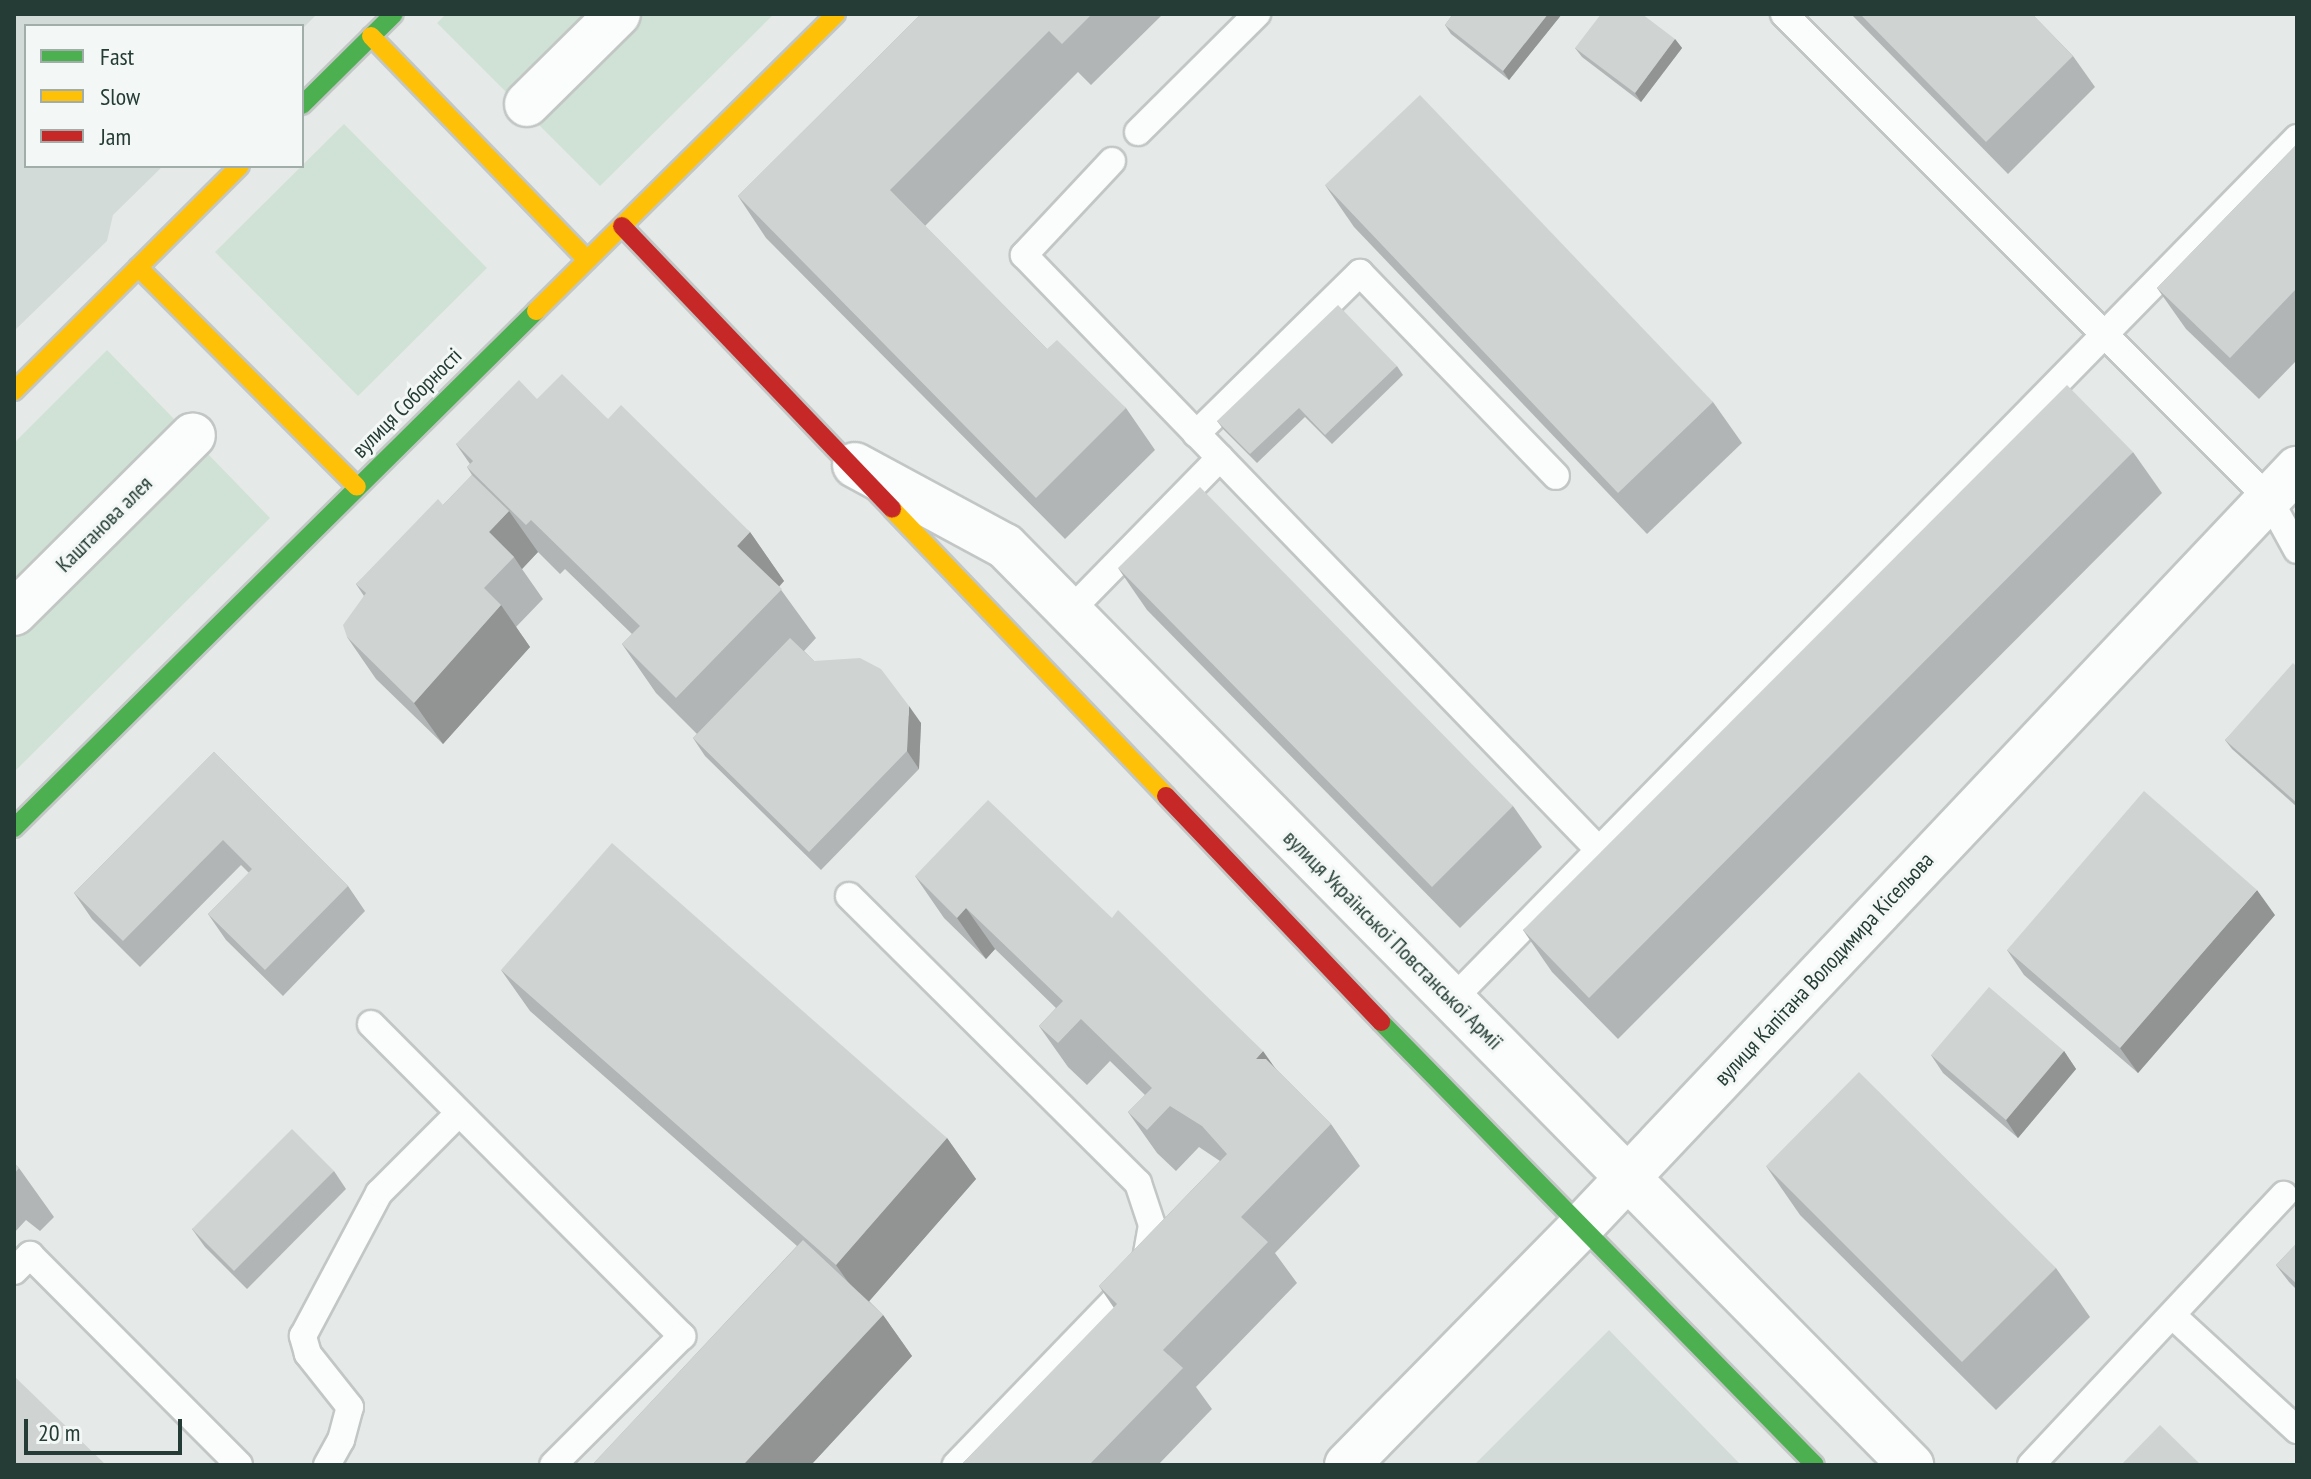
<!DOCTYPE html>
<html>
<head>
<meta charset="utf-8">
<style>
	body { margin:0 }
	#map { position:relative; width:2311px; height:1479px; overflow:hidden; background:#e5eae8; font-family:"PT Sans Narrow",sans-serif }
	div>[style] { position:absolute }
	.built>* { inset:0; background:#d3dbd8 }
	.green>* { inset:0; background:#cfe2d5 }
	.roads { filter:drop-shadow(2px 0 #c2c7c5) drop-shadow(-2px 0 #c2c7c5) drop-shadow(0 2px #c2c7c5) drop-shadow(0 -2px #c2c7c5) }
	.lane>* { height:26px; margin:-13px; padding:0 13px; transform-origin:13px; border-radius:13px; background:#fbfcfc }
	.street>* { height:44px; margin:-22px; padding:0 22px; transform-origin:22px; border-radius:22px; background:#fbfcfc }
	.fast>* { height:18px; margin:-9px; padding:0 9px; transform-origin:9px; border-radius:9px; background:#4caf50 }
	.slow>* { height:18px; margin:-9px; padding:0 9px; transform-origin:9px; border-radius:9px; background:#ffc107 }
	.jam>* { height:18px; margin:-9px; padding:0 9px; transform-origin:9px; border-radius:9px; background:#c62828 }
	.wall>* { inset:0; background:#b2b5b5 }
	.shaded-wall>* { inset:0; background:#919493 }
	.building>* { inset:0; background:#cfd3d2 }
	span { translate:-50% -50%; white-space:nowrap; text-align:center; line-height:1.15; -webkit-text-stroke:6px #f3f8f6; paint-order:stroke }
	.street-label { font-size:22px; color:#243c35 }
	.frame { position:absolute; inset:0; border:16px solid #243c35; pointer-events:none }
	.legend { position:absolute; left:24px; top:24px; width:280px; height:144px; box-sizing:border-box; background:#f3f8f6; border:2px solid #a0ada9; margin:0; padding:10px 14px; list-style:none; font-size:24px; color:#243c35 }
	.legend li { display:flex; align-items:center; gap:16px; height:40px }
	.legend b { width:40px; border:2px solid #a0ada9 }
	.scale { position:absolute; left:24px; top:1419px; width:158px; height:36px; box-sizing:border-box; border:4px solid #243c35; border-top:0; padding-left:10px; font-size:24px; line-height:28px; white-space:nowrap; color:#243c35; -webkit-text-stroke:6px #f3f8f6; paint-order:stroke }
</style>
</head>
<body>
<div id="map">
	<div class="built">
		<div style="clip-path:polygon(14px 14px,317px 14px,302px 29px,26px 26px,26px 166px,163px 166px,113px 215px,107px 241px,14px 331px)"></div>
		<div style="clip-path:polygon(1609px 1330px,1741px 1465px,1474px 1465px)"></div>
	</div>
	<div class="green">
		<div style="clip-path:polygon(446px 14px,774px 14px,600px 186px,437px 23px)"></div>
		<div style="clip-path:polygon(344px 124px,487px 268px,358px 396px,215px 252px)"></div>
		<div style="clip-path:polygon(107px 350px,270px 518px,14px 772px,14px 443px)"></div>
	</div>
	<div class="roads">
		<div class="lane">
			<div style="left:1784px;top:14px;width:686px;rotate:45deg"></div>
			<div style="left:2269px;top:499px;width:58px;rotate:61.2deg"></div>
			<div style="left:1138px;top:132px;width:168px;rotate:-44.8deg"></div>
			<div style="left:1112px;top:161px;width:129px;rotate:133.1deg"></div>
			<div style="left:1024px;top:255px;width:827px;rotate:45.98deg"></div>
			<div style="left:1196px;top:434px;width:230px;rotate:-44.5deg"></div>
			<div style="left:1360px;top:273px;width:282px;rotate:46deg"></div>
			<div style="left:1069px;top:612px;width:216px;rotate:-45.6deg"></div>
			<div style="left:849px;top:896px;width:407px;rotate:44.8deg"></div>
			<div style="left:1138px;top:1183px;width:44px;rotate:71.6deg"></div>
			<div style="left:1152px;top:1225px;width:46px;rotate:100.1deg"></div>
			<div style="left:1144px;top:1270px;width:271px;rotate:134deg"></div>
			<div style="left:1452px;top:1000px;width:1207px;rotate:-45.57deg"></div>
			<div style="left:371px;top:1024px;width:441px;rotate:45.1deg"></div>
			<div style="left:682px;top:1336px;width:182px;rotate:135deg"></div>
			<div style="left:14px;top:1271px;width:23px;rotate:-45deg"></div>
			<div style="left:30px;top:1255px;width:296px;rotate:45.1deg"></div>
			<div style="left:2172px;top:1315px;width:170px;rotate:42.6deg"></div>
			<div style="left:327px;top:1465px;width:29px;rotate:-61deg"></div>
			<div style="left:341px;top:1440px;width:34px;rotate:-75deg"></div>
			<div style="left:350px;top:1407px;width:68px;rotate:-128.4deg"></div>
			<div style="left:308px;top:1354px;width:19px;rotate:-106deg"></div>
			<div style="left:303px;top:1336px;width:162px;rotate:-62deg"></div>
			<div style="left:379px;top:1193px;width:113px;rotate:-45deg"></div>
			<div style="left:2031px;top:1465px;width:370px;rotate:-46.9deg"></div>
		</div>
		<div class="street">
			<div style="left:527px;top:104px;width:128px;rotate:-44.7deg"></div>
			<div style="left:855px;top:465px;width:170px;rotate:28.4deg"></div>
			<div style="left:1005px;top:546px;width:1291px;rotate:45.41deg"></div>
			<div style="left:14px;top:613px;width:252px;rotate:-44.8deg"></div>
			<div style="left:1347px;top:1465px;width:331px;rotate:-45.5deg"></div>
			<div style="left:1579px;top:1229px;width:1046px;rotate:-46.63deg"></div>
		</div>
		<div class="fast">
			<div style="left:302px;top:105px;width:129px;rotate:-44.7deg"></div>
			<div style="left:14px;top:828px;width:735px;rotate:-44.72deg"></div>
			<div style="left:1381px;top:1022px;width:620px;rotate:45.59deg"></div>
		</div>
		<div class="slow">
			<div style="left:371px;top:36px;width:311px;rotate:46deg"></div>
			<div style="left:138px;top:267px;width:310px;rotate:45.1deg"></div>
			<div style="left:536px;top:311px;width:422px;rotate:-44.7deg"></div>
			<div style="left:14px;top:391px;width:319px;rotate:-44.9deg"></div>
			<div style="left:892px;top:509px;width:397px;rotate:46.3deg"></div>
		</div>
		<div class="jam">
			<div style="left:622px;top:226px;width:391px;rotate:46.3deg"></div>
			<div style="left:1166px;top:796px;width:312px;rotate:46.4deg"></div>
		</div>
	</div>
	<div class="wall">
		<div style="clip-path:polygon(921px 14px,1159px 14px,1161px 16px,1091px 85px,1078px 72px,925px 226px,1047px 349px,1126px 408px,1155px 450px,1065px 539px,766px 238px,738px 196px)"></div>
		<div style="clip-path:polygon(1453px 14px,1562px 14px,1509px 80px,1451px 34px,1445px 25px)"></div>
		<div style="clip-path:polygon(1851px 14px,2032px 14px,2073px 56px,2095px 87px,2008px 174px)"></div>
		<div style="clip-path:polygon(1675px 39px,1682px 48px,1641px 102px,1582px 57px,1575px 48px)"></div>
		<div style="clip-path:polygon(2297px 144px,2297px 360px,2259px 399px,2186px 329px,2157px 288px)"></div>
		<div style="clip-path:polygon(1325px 185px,1713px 402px,1742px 443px,1647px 534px,1354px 227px)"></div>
		<div style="clip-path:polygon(1397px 366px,1403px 375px,1332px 444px,1305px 417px,1257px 463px,1224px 430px,1217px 421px)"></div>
		<div style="clip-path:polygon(537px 399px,608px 419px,750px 532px,784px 581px,779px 587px,816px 638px,804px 651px,814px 661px,921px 723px,919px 769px,821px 870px,705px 756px,693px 738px,697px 734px,656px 693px,622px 644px,632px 634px,565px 569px,560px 574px,538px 552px,522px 569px,543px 599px,516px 627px,530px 647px,443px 744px,376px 679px,347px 637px,364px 596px,356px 584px,443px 505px,472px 475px,467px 467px,470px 464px,456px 444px)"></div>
		<div style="clip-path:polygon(2133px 452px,2162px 493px,1618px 1039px,1552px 972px,1523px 930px)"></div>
		<div style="clip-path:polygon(1118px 568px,1513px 806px,1542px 847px,1460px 928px,1147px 610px)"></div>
		<div style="clip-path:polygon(2297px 667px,2297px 807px,2232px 749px,2225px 740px)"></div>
		<div style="clip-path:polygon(214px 752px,348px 886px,365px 911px,283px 996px,226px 940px,208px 914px,249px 873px,241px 865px,140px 967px,92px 919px,74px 893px)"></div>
		<div style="clip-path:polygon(915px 876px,1112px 918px,1273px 1066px,1331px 1124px,1360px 1166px,1275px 1253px,1297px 1283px,1196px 1387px,1212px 1409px,1158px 1465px,961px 1465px,1114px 1308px,1099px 1286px,1220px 1161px,1199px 1147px,1176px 1171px,1157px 1153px,1128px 1112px,1145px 1095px,1110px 1061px,1087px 1085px,1068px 1067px,1039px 1026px,1056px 1008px,995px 949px,986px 959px,944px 918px)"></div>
		<div style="clip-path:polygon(2275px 915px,2138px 1073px,2024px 975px,2007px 950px)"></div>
		<div style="clip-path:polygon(501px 970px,947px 1138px,976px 1179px,869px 1301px,883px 1315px,912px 1356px,811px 1465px,592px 1465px,797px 1246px,530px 1011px)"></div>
		<div style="clip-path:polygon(2064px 1051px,2076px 1069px,2018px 1138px,1943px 1073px,1931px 1055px)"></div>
		<div style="clip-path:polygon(14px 1163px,19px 1168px,54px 1217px,40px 1231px,26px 1220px,14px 1233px)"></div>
		<div style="clip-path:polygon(1766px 1166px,2056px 1268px,2090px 1317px,1996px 1410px,1800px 1215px)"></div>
		<div style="clip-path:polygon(334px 1171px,346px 1189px,247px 1289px,205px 1247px,192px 1229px)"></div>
		<div style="clip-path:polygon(2297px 1243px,2297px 1290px,2289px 1282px,2276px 1265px)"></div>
	</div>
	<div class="shaded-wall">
		<div style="clip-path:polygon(1548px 14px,1562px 14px,1509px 80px,1503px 71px)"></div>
		<div style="clip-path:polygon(1675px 39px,1682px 48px,1641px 102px,1635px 93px)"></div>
		<div style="clip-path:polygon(509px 511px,538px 552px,522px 569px,514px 557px,489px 532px)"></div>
		<div style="clip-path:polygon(750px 532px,784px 581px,771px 595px,737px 546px)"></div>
		<div style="clip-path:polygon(501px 605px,530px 647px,443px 744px,414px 703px)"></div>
		<div style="clip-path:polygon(909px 706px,921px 723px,919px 769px,907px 751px)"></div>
		<div style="clip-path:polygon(2257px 890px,2275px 915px,2138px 1073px,2120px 1048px)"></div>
		<div style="clip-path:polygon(966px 908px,995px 949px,986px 959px,957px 918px)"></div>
		<div style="clip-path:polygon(1263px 1051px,1292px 1092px,1256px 1059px)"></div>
		<div style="clip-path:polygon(2064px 1051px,2076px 1069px,2018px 1138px,2006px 1120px)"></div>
		<div style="clip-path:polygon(947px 1138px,976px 1179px,865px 1306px,836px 1265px)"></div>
		<div style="clip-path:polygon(883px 1315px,912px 1356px,811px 1465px,743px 1465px)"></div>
	</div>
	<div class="building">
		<div style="clip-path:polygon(921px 14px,1092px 14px,1062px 44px,1049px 31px,890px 190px,1047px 349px,1057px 340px,1126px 408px,1036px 498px,738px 196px)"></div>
		<div style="clip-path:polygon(1453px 14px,1548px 14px,1503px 71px,1445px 25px)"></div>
		<div style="clip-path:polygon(1601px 14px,1642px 14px,1675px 39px,1635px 93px,1575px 48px)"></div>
		<div style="clip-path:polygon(1860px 14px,2032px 14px,2073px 56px,1986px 142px)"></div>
		<div style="clip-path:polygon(1420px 95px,1713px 402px,1618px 493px,1325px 185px)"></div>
		<div style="clip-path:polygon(2297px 144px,2297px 288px,2230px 358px,2157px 288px)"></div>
		<div style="clip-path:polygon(1338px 305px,1397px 366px,1325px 435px,1299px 408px,1250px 454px,1217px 421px)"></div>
		<div style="clip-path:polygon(562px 374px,608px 419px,621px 405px,750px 532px,737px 546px,782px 589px,676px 698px,622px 644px,640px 626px,531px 520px,526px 525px,467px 467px,473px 461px,456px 444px,519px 380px,537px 399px)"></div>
		<div style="clip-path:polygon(2067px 385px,2133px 452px,1589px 998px,1523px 930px)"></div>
		<div style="clip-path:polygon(472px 475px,509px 511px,489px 532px,514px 557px,484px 588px,501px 605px,414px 703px,347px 637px,343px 625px,366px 593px,356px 584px,438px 499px,443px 505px)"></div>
		<div style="clip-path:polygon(1200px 487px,1513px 806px,1432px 887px,1118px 568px)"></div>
		<div style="clip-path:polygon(790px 638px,814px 661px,860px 658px,881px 669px,909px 706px,907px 751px,809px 852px,693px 738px)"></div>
		<div style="clip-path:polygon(2293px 663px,2297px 667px,2297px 803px,2225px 740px)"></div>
		<div style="clip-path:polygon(214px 752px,348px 886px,265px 970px,208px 914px,252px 869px,223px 840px,123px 941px,74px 893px)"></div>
		<div style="clip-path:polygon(2144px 791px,2257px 890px,2120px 1048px,2007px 950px)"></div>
		<div style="clip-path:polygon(988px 800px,1112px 918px,1118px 910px,1263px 1051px,1256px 1059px,1266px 1059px,1331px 1124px,1241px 1217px,1268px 1242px,1163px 1350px,1183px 1368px,1089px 1465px,961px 1465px,1117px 1304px,1099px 1286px,1227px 1154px,1202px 1126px,1170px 1106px,1147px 1130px,1128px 1112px,1152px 1088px,1081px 1019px,1058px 1043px,1039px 1026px,1063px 1001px,966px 908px,957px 918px,915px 876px)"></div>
		<div style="clip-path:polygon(612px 843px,947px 1138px,836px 1265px,501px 970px)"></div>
		<div style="clip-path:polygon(1989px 987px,2064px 1051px,2006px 1120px,1931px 1055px)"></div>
		<div style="clip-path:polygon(1859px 1072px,2056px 1268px,1962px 1362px,1766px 1166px)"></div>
		<div style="clip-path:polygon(292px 1129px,334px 1171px,234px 1271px,192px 1229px)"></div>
		<div style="clip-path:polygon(14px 1163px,19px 1168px,14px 1174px)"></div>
		<div style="clip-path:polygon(803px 1240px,883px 1315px,743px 1465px,592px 1465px)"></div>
		<div style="clip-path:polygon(2297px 1243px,2297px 1284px,2276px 1265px)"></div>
		<div style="clip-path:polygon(14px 1376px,106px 1465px,14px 1465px)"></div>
		<div style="clip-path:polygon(2160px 1425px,2201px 1465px,2121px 1465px)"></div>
	</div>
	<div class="street-label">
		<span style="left:407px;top:403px;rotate:-45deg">вулиця Соборності</span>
		<span style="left:104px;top:524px;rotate:-45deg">Каштанова алея</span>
		<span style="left:1393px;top:940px;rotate:45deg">вулиця Української Повстанської Армії</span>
		<span style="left:1824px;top:969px;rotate:-47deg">вулиця Капітана Володимира Кісельова</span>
	</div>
	<div class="frame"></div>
	<ul class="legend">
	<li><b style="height:10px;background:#4caf50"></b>Fast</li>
	<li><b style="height:10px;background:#ffc107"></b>Slow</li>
	<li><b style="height:10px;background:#c62828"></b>Jam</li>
	</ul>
	<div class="scale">20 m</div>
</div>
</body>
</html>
